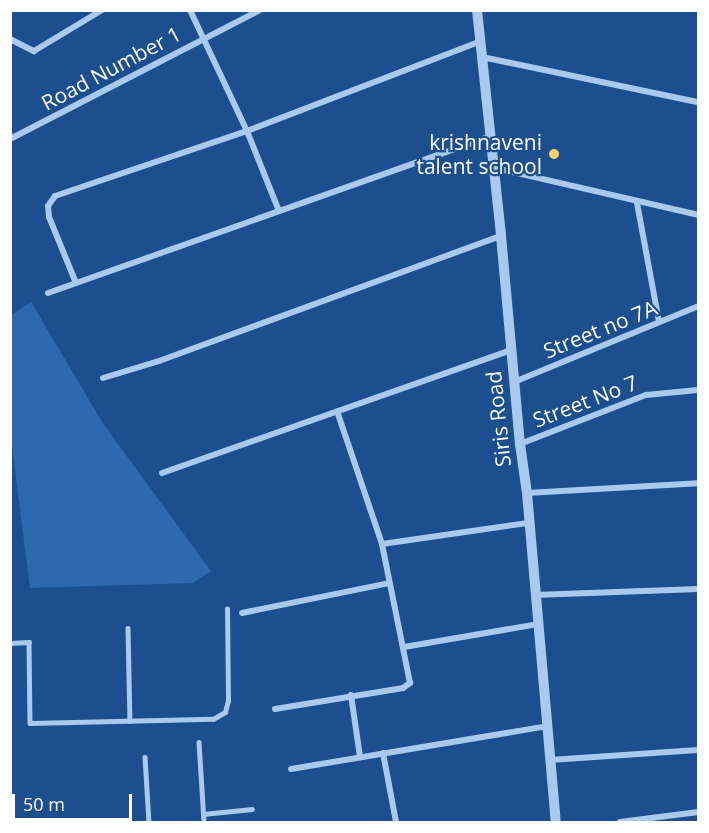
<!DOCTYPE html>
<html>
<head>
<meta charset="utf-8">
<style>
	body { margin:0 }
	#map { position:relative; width:709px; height:833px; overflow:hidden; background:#1b4f8f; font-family:"Open Sans",sans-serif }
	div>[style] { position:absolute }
	.green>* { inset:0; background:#2e69ad }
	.service>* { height:4.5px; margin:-2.25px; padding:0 2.25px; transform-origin:2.25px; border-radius:2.25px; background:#a9c9ee }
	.minor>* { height:6px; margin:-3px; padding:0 3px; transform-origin:3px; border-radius:3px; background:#a9c9ee }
	.tertiary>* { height:10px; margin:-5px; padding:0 5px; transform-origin:5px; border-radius:5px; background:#a9c9ee }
	.dots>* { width:16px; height:16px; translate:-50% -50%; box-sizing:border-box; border:3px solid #1b4f8f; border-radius:50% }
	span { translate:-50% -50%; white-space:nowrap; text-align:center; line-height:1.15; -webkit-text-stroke:4.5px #1b4f8f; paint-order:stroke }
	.street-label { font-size:21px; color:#fff }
	.poi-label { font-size:21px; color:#fff }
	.right { translate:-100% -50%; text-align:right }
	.frame { position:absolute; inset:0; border:12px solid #fff; pointer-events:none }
	.scale { position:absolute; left:12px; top:794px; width:120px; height:27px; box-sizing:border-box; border:3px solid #fff; border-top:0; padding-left:8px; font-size:18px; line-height:21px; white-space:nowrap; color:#fff; -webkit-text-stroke:4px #1b4f8f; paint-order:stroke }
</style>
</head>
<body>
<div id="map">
	<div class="green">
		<div style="clip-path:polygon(31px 302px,104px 425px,211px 571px,193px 583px,30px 588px,11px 438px,10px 316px)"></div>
	</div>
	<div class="service">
		<div style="left:128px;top:628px;width:93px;rotate:88.8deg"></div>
		<div style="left:10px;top:643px;width:19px;rotate:-3deg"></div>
		<div style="left:29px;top:642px;width:81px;rotate:89.3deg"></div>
		<div style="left:30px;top:723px;width:183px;rotate:-1.3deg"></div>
		<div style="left:213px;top:719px;width:14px;rotate:-30deg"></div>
		<div style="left:225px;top:712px;width:11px;rotate:-75deg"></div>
		<div style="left:228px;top:701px;width:92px;rotate:-90.6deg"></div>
		<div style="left:199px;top:742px;width:80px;rotate:86.4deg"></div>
		<div style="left:145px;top:757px;width:65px;rotate:86.5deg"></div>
		<div style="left:203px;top:814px;width:49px;rotate:-5.8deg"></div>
	</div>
	<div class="minor">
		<div style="left:190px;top:10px;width:134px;rotate:64.8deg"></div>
		<div style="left:247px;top:131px;width:86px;rotate:68.2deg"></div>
		<div style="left:10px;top:39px;width:27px;rotate:27deg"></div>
		<div style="left:34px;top:51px;width:79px;rotate:-31.1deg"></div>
		<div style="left:482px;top:57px;width:221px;rotate:11.8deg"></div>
		<div style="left:10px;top:139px;width:281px;rotate:-27.3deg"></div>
		<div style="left:495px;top:168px;width:208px;rotate:13deg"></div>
		<div style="left:637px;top:203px;width:121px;rotate:79.5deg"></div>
		<div style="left:76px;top:283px;width:71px;rotate:-112.2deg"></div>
		<div style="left:49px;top:217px;width:11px;rotate:-95deg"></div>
		<div style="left:48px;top:206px;width:12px;rotate:-55deg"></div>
		<div style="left:55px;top:196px;width:203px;rotate:-18.7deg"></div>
		<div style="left:247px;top:131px;width:251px;rotate:-21deg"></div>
		<div style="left:48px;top:293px;width:470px;rotate:-19.5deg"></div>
		<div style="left:103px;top:378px;width:59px;rotate:-16.9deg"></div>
		<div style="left:159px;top:361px;width:364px;rotate:-20.1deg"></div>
		<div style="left:514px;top:382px;width:199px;rotate:-22.4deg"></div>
		<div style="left:520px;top:444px;width:135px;rotate:-21.3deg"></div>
		<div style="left:646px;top:395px;width:52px;rotate:-5.5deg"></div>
		<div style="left:162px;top:473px;width:370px;rotate:-19.4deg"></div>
		<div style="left:527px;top:493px;width:171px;rotate:-3.3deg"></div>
		<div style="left:382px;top:544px;width:148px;rotate:-8.2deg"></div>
		<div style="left:535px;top:595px;width:163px;rotate:-2.1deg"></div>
		<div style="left:242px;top:613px;width:150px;rotate:-11.5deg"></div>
		<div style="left:404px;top:647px;width:137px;rotate:-9.7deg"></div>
		<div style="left:351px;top:695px;width:63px;rotate:81.7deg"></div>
		<div style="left:275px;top:709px;width:130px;rotate:-9.3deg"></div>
		<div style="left:403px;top:688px;width:9px;rotate:-36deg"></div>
		<div style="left:410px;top:683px;width:142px;rotate:-101.4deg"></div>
		<div style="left:382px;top:544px;width:140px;rotate:-108.7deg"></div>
		<div style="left:383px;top:753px;width:70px;rotate:79.3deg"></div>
		<div style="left:550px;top:760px;width:148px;rotate:-3.9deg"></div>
		<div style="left:291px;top:769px;width:260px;rotate:-9.5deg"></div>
		<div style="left:10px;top:796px;width:26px;rotate:88deg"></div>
		<div style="left:620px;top:822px;width:79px;rotate:-7.3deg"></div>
	</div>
	<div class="tertiary">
		<div style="left:477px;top:10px;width:227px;rotate:83.9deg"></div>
		<div style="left:501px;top:236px;width:209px;rotate:84.8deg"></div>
		<div style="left:520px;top:444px;width:49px;rotate:81.9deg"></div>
		<div style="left:527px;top:493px;width:330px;rotate:85deg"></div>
	</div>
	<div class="dots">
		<div style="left:554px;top:154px;background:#ffd166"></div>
	</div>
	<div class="street-label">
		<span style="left:111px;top:68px;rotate:-28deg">Road Number 1</span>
		<span style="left:600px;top:329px;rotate:-22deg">Street no 7A</span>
		<span style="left:585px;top:401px;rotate:-21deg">Street No 7</span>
		<span style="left:498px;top:419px;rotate:-96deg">Siris Road</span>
	</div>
	<div class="poi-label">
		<span class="right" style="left:542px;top:154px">krishnaveni<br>talent school</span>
	</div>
	<div class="frame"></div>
	<div class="scale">50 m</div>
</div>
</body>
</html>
